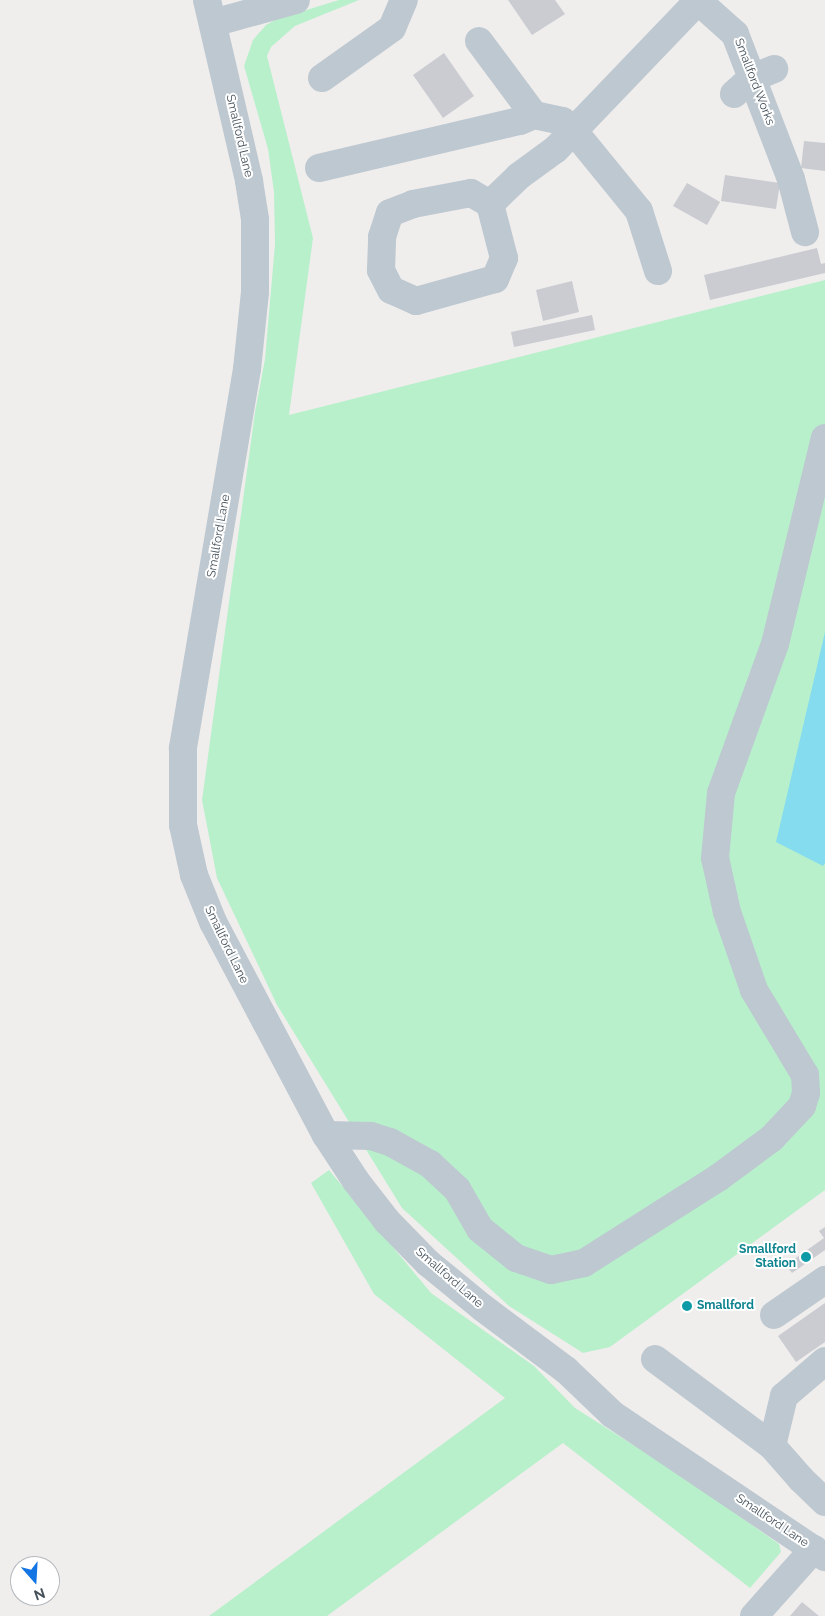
<!DOCTYPE html>
<html>
<head>
<meta charset="utf-8">
<style>
	body { margin:0 }
	#map { position:relative; width:825px; height:1616px; overflow:hidden; background:#f0eded; font-family:Raleway,sans-serif }
	div>[style] { position:absolute }
	.green>* { inset:0; background:#b9f0cc }
	.water>* { inset:0; background:#84dcee }
	.building>* { inset:0; background:#caccd2 }
	.minor>* { height:28px; margin:-14px; padding:0 14px; transform-origin:14px; border-radius:14px; background:#bdc8d0 }
	.dots>* { width:14px; height:14px; translate:-50% -50%; box-sizing:border-box; border:2px solid #fff; border-radius:50% }
	span { translate:-50% -50%; white-space:nowrap; text-align:center; line-height:1.15; -webkit-text-stroke:4px #fff; paint-order:stroke }
	.street-label { font-size:12px; color:#45515b }
	.culture-label { font-size:12px; color:#0d838f; font-weight:700 }
	.right { translate:-100% -50%; text-align:right }
	.left { translate:0 -50%; text-align:left }
	.north { position:absolute; left:10px; top:1556px; width:50px; height:50px; box-sizing:border-box; background:#fff; border:1px solid #b5b9bd; border-radius:50%; rotate:161deg; font-size:14px; font-weight:700; line-height:20px; text-align:center; color:#45515b }
	.north::after { content:''; display:block; margin:auto; width:18px; height:22px; background:#1375e4; clip-path:polygon(50% 0,100% 100%,50% 72%,0 100%) }
</style>
</head>
<body>
<div id="map">
	<div class="green">
		<div style="clip-path:polygon(339px 0,359px 0,295px 26px,271px 47px,267px 56px,313px 238px,289px 415px,825px 280px,825px 1190px,610px 1347px,583px 1353px,509px 1306px,402px 1208px,277px 1005px,217px 878px,202px 800px,255px 412px,265px 359px,275px 244px,274px 192px,268px 149px,244px 66px,253px 40px,266px 25px,277px 19px)"></div>
		<div style="clip-path:polygon(329px 1170px,431px 1293px,534px 1366px,575px 1408px,687px 1479px,779px 1544px,781px 1552px,750px 1588px,563px 1443px,327px 1616px,209px 1616px,505px 1398px,374px 1294px,311px 1183px)"></div>
	</div>
	<div class="water">
		<div style="clip-path:polygon(825px 632px,825px 863px,823px 866px,776px 842px)"></div>
	</div>
	<div class="building">
		<div style="clip-path:polygon(508px 0,555px 0,565px 14px,532px 35px)"></div>
		<div style="clip-path:polygon(444px 53px,474px 96px,443px 118px,413px 75px)"></div>
		<div style="clip-path:polygon(804px 141px,825px 143px,825px 171px,801px 168px)"></div>
		<div style="clip-path:polygon(725px 175px,780px 183px,776px 209px,721px 201px)"></div>
		<div style="clip-path:polygon(687px 183px,720px 202px,707px 225px,673px 206px)"></div>
		<div style="clip-path:polygon(817px 248px,821px 264px,825px 263px,825px 273px,710px 300px,704px 275px)"></div>
		<div style="clip-path:polygon(572px 281px,579px 312px,543px 321px,536px 290px)"></div>
		<div style="clip-path:polygon(592px 315px,595px 330px,514px 347px,511px 332px)"></div>
		<div style="clip-path:polygon(825px 1227px,825px 1250px,792px 1273px,786px 1265px,824px 1238px,819px 1231px)"></div>
		<div style="clip-path:polygon(825px 1303px,825px 1342px,796px 1362px,778px 1336px)"></div>
		<div style="clip-path:polygon(802px 1602px,819px 1616px,790px 1616px)"></div>
	</div>
	<div class="minor">
		<div style="left:207px;top:0;width:186px;rotate:76.9deg"></div>
		<div style="left:249px;top:181px;width:39px;rotate:81deg"></div>
		<div style="left:255px;top:220px;width:72px;rotate:90deg"></div>
		<div style="left:255px;top:292px;width:77px;rotate:95.9deg"></div>
		<div style="left:247px;top:369px;width:385px;rotate:99.6deg"></div>
		<div style="left:183px;top:749px;width:76px;rotate:90deg"></div>
		<div style="left:183px;top:825px;width:51px;rotate:77.6deg"></div>
		<div style="left:194px;top:875px;width:51px;rotate:68deg"></div>
		<div style="left:213px;top:922px;width:241px;rotate:62.1deg"></div>
		<div style="left:326px;top:1135px;width:55px;rotate:56.9deg"></div>
		<div style="left:356px;top:1181px;width:51px;rotate:52.2deg"></div>
		<div style="left:387px;top:1221px;width:59px;rotate:45.7deg"></div>
		<div style="left:428px;top:1263px;width:71px;rotate:39.3deg"></div>
		<div style="left:483px;top:1308px;width:104px;rotate:36.8deg"></div>
		<div style="left:566px;top:1370px;width:64px;rotate:43.7deg"></div>
		<div style="left:612px;top:1414px;width:257px;rotate:33.9deg"></div>
		<div style="left:697px;top:0;width:51px;rotate:41.8deg"></div>
		<div style="left:735px;top:34px;width:155px;rotate:68.9deg"></div>
		<div style="left:791px;top:179px;width:55px;rotate:75.2deg"></div>
		<div style="left:213px;top:23px;width:86px;rotate:-15.5deg"></div>
		<div style="left:479px;top:41px;width:92px;rotate:53.4deg"></div>
		<div style="left:534px;top:115px;width:29px;rotate:12deg"></div>
		<div style="left:562px;top:121px;width:14px;rotate:39deg"></div>
		<div style="left:573px;top:130px;width:104px;rotate:50.8deg"></div>
		<div style="left:639px;top:211px;width:63px;rotate:72.4deg"></div>
		<div style="left:322px;top:78px;width:86px;rotate:-35.5deg"></div>
		<div style="left:392px;top:28px;width:30px;rotate:-67deg"></div>
		<div style="left:734px;top:94px;width:24px;rotate:-42deg"></div>
		<div style="left:752px;top:78px;width:24px;rotate:-22deg"></div>
		<div style="left:319px;top:168px;width:206px;rotate:-13.2deg"></div>
		<div style="left:520px;top:121px;width:15px;rotate:-23deg"></div>
		<div style="left:471px;top:193px;width:22px;rotate:30deg"></div>
		<div style="left:490px;top:204px;width:56px;rotate:75.5deg"></div>
		<div style="left:504px;top:258px;width:23px;rotate:113deg"></div>
		<div style="left:495px;top:279px;width:82px;rotate:164.4deg"></div>
		<div style="left:416px;top:301px;width:27px;rotate:-156deg"></div>
		<div style="left:391px;top:290px;width:22px;rotate:-117deg"></div>
		<div style="left:381px;top:270px;width:33px;rotate:-88deg"></div>
		<div style="left:382px;top:237px;width:25px;rotate:-72deg"></div>
		<div style="left:390px;top:213px;width:25px;rotate:-21deg"></div>
		<div style="left:413px;top:204px;width:59px;rotate:-10.7deg"></div>
		<div style="left:490px;top:204px;width:40px;rotate:-44deg"></div>
		<div style="left:519px;top:176px;width:46px;rotate:-36.1deg"></div>
		<div style="left:556px;top:149px;width:207px;rotate:-46.2deg"></div>
		<div style="left:326px;top:1135px;width:45px;rotate:1.3deg"></div>
		<div style="left:371px;top:1136px;width:20px;rotate:18deg"></div>
		<div style="left:390px;top:1142px;width:46px;rotate:28.8deg"></div>
		<div style="left:430px;top:1164px;width:37px;rotate:43deg"></div>
		<div style="left:457px;top:1189px;width:46px;rotate:60.1deg"></div>
		<div style="left:480px;top:1229px;width:46px;rotate:38.9deg"></div>
		<div style="left:516px;top:1258px;width:37px;rotate:19deg"></div>
		<div style="left:551px;top:1270px;width:34px;rotate:-12deg"></div>
		<div style="left:584px;top:1263px;width:159px;rotate:-32.4deg"></div>
		<div style="left:718px;top:1178px;width:67px;rotate:-36.5deg"></div>
		<div style="left:772px;top:1138px;width:44px;rotate:-46.8deg"></div>
		<div style="left:802px;top:1106px;width:14px;rotate:-73deg"></div>
		<div style="left:806px;top:1093px;width:18px;rotate:-93deg"></div>
		<div style="left:805px;top:1075px;width:99px;rotate:-121deg"></div>
		<div style="left:754px;top:990px;width:83px;rotate:-109.1deg"></div>
		<div style="left:727px;top:912px;width:55px;rotate:-102.5deg"></div>
		<div style="left:715px;top:858px;width:65px;rotate:-84.7deg"></div>
		<div style="left:721px;top:793px;width:158px;rotate:-70.1deg"></div>
		<div style="left:775px;top:644px;width:212px;rotate:-76.4deg"></div>
		<div style="left:774px;top:1315px;width:62px;rotate:-34.5deg"></div>
		<div style="left:655px;top:1359px;width:146px;rotate:36.6deg"></div>
		<div style="left:825px;top:1361px;width:54px;rotate:139.5deg"></div>
		<div style="left:784px;top:1396px;width:51px;rotate:103.5deg"></div>
		<div style="left:772px;top:1446px;width:44px;rotate:48.7deg"></div>
		<div style="left:801px;top:1479px;width:33px;rotate:44deg"></div>
		<div style="left:754px;top:1616px;width:90px;rotate:-48.2deg"></div>
	</div>
	<div class="dots">
		<div style="left:806px;top:1257px;background:#0f9aa8"></div>
		<div style="left:687px;top:1306px;background:#0f9aa8"></div>
	</div>
	<div class="street-label">
		<span style="left:754px;top:82px;rotate:69deg">Smallford Works</span>
		<span style="left:239px;top:136px;rotate:77deg">Smallford Lane</span>
		<span style="left:219px;top:536px;rotate:-80deg">Smallford Lane</span>
		<span style="left:226px;top:945px;rotate:64deg">Smallford Lane</span>
		<span style="left:449px;top:1278px;rotate:41deg">Smallford Lane</span>
		<span style="left:772px;top:1521px;rotate:34deg">Smallford Lane</span>
	</div>
	<div class="culture-label">
		<span class="right" style="left:796px;top:1257px">Smallford<br>Station</span>
		<span class="left" style="left:697px;top:1306px">Smallford</span>
	</div>
	<div class="north">N</div>
</div>
</body>
</html>
